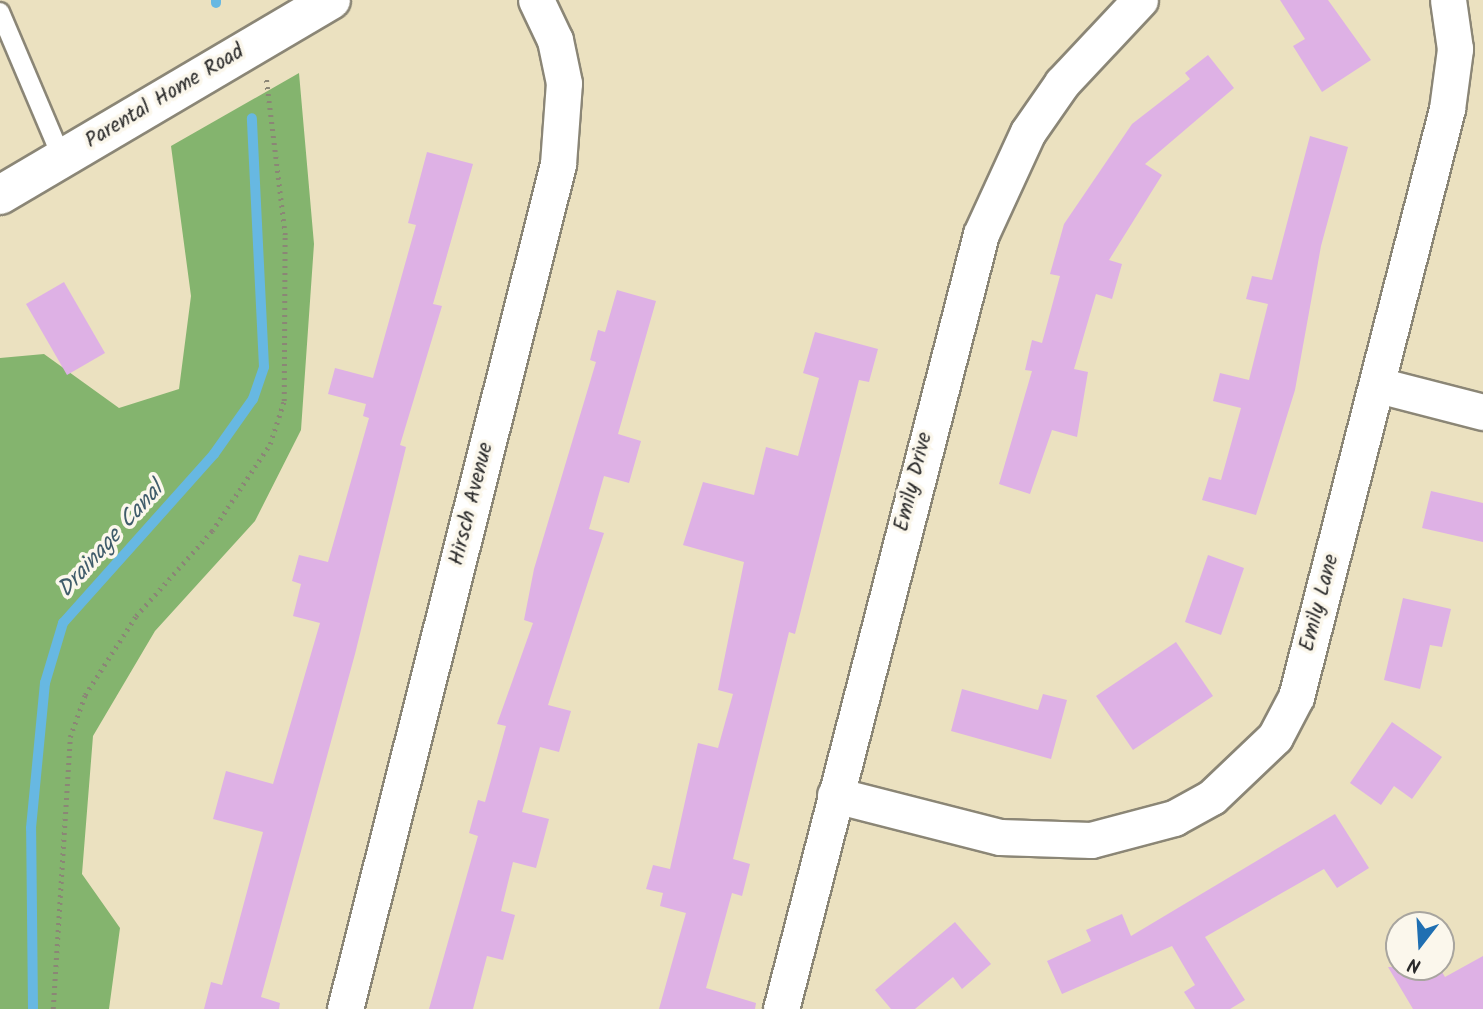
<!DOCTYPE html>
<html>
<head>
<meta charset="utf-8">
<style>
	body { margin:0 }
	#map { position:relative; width:1483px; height:1009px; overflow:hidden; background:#ebe1c0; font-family:Kalam,sans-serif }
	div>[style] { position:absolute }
	.forest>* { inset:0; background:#84b46e }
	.stream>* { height:10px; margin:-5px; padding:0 5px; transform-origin:5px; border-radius:5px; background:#67b8e2 }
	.building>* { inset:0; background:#deb1e5 }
	.path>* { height:4.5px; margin-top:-2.25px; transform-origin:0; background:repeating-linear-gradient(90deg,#8b8676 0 2px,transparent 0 7px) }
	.roads { filter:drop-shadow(2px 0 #8b8676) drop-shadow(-2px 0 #8b8676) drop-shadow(0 2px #8b8676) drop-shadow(0 -2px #8b8676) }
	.service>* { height:18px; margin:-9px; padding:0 9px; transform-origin:9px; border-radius:9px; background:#fff }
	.minor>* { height:35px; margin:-17.5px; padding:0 17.5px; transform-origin:17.5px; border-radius:17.5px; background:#fff }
	.tertiary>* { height:38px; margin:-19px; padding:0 19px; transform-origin:19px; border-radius:19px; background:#fff }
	span { translate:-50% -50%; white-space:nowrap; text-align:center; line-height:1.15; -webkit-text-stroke:7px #fbf7ec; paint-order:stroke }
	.street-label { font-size:21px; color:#2b2b2b }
	.water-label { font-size:23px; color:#405c6b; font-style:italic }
	.north { position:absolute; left:1385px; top:911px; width:70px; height:70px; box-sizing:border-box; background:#fbf7ec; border:2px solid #a8a59f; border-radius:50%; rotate:197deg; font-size:19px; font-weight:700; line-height:28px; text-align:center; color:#2b2b2b }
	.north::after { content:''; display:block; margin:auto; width:24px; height:32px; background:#1f6fb2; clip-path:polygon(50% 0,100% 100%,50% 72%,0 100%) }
</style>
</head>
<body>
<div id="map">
	<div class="forest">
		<div style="clip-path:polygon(299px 73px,314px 244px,301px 430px,255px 521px,155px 631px,93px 736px,82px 874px,120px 928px,109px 1009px,0 1009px,0 358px,44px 354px,119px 408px,179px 389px,191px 296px,171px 146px)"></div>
	</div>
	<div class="stream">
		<div style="left:216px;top:0;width:3px;rotate:90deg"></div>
		<div style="left:33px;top:1009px;width:181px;rotate:-90.6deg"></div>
		<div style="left:31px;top:828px;width:146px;rotate:-84.5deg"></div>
		<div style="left:45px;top:683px;width:63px;rotate:-73.3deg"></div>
		<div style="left:63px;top:623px;width:227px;rotate:-48.2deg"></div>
		<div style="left:214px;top:454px;width:67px;rotate:-54.7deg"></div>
		<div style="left:253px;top:399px;width:34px;rotate:-71deg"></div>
		<div style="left:264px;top:367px;width:249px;rotate:-92.8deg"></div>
	</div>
	<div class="building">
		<div style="clip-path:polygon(1280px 0,1328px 0,1371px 60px,1322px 92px,1293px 46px,1305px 39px)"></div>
		<div style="clip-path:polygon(1208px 55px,1234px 88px,1145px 164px,1162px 175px,1109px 260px,1122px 264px,1112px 299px,1096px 294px,1074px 369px,1088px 372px,1077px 437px,1052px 430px,1030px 494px,999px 484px,1032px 371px,1025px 370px,1032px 340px,1042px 343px,1060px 276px,1050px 274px,1064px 224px,1132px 124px,1190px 79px,1185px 73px)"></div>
		<div style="clip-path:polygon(1310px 136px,1348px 147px,1321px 246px,1295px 390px,1256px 515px,1202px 500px,1209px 477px,1221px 480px,1241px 408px,1213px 401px,1220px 373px,1249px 380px,1268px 304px,1246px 299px,1252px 276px,1272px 280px)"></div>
		<div style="clip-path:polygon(427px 152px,473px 164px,433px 304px,442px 306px,400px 445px,406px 447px,355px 654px,261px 997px,280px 1003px,279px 1009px,204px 1009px,211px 982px,222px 985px,263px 832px,213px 819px,226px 771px,273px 784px,320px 623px,293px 616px,301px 584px,292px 581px,299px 555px,328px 562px,369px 418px,363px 416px,366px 404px,328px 394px,335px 368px,373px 378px,416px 225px,408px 223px)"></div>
		<div style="clip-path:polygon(64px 282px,105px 353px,67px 375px,26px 304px)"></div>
		<div style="clip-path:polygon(617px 290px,656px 301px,618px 434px,641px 441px,629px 483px,604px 476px,589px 529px,604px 533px,548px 705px,571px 711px,559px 752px,540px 747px,522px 812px,549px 819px,536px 868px,513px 862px,501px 911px,515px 915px,503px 960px,487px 956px,473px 1009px,429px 1009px,478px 836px,469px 833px,478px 800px,485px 802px,506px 726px,497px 724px,533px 623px,524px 620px,534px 569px,596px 362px,590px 360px,598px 330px,605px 332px)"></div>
		<div style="clip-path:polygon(815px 332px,878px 349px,869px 382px,859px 380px,795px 634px,789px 632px,733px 859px,750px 864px,742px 896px,732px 893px,706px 988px,756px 1003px,755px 1009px,659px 1009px,686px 913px,660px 906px,663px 893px,646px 889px,653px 865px,670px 869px,698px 743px,718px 748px,733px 694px,718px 690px,744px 562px,683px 545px,703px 482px,754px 495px,766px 447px,798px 456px,819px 378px,803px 373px)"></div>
		<div style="clip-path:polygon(1431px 491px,1483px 503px,1483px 542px,1422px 528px)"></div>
		<div style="clip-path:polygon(1208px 555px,1244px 568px,1221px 635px,1185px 622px)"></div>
		<div style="clip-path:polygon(1403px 598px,1451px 609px,1442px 647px,1430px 645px,1420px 689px,1384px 680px)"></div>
		<div style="clip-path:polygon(1176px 642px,1213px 696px,1133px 750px,1096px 696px)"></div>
		<div style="clip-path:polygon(962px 689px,1038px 710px,1043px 694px,1067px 700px,1051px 759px,951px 731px)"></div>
		<div style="clip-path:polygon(1392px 722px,1442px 757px,1412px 799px,1394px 786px,1381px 805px,1350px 783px)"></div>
		<div style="clip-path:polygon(1335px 814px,1369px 868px,1337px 888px,1324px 869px,1205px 937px,1245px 1000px,1230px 1009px,1195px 1009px,1184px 992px,1195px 985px,1172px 946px,1062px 994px,1047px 961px,1091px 941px,1086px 930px,1122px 914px,1131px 936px)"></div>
		<div style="clip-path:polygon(955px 922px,991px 964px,962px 989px,953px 977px,915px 1009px,891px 1009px,875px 990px)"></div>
		<div style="clip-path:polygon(1483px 956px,1483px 1009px,1413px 1009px,1388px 967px,1439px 967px,1445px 977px)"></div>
	</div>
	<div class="path">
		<div style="left:53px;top:1009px;width:273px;rotate:-86.4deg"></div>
		<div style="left:70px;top:737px;width:45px;rotate:-70.3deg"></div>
		<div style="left:85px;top:695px;width:94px;rotate:-57.2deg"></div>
		<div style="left:136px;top:616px;width:114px;rotate:-48.2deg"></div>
		<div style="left:212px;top:531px;width:105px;rotate:-56.3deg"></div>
		<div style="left:270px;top:444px;width:45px;rotate:-72deg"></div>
		<div style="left:284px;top:401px;width:166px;rotate:-89.7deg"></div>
		<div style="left:285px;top:235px;width:159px;rotate:-96.9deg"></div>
	</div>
	<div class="roads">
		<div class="service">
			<div style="left:0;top:12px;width:159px;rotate:67deg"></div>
		</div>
		<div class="minor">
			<div style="left:1378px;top:385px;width:108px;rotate:14.4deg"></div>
			<div style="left:835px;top:795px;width:170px;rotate:14.3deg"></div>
			<div style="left:1000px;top:837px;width:91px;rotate:1.9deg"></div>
			<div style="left:1091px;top:840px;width:86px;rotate:-14.8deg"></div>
			<div style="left:1174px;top:818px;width:43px;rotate:-28.9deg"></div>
			<div style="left:1212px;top:797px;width:87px;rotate:-43.6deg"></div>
			<div style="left:1275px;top:737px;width:45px;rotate:-62.3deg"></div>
			<div style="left:1296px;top:697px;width:607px;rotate:-75.6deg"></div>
			<div style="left:1447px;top:109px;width:61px;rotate:-82.4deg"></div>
			<div style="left:1455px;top:49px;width:49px;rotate:-98.1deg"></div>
			<div style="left:345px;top:1009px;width:871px;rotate:-75.85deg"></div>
			<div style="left:558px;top:164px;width:81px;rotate:-85.8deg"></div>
			<div style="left:564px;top:83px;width:44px;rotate:-101.8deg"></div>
			<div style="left:555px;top:40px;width:44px;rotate:-115.4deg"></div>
			<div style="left:781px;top:1009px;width:800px;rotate:-75.53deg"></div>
			<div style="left:981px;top:234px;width:112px;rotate:-65.3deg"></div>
			<div style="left:1028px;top:132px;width:60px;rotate:-55.2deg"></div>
			<div style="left:1062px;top:83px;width:114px;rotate:-46.8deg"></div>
		</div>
		<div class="tertiary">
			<div style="left:0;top:195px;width:384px;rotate:-30.5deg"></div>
		</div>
	</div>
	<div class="street-label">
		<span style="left:165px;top:97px;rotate:-31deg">Parental Home Road</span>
		<span style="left:914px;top:482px;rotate:-76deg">Emily Drive</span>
		<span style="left:472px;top:504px;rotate:-76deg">Hirsch Avenue</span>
		<span style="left:1320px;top:603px;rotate:-75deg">Emily Lane</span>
	</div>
	<div class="water-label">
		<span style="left:111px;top:540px;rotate:-48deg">Drainage Canal</span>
	</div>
	<div class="north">N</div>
</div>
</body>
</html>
